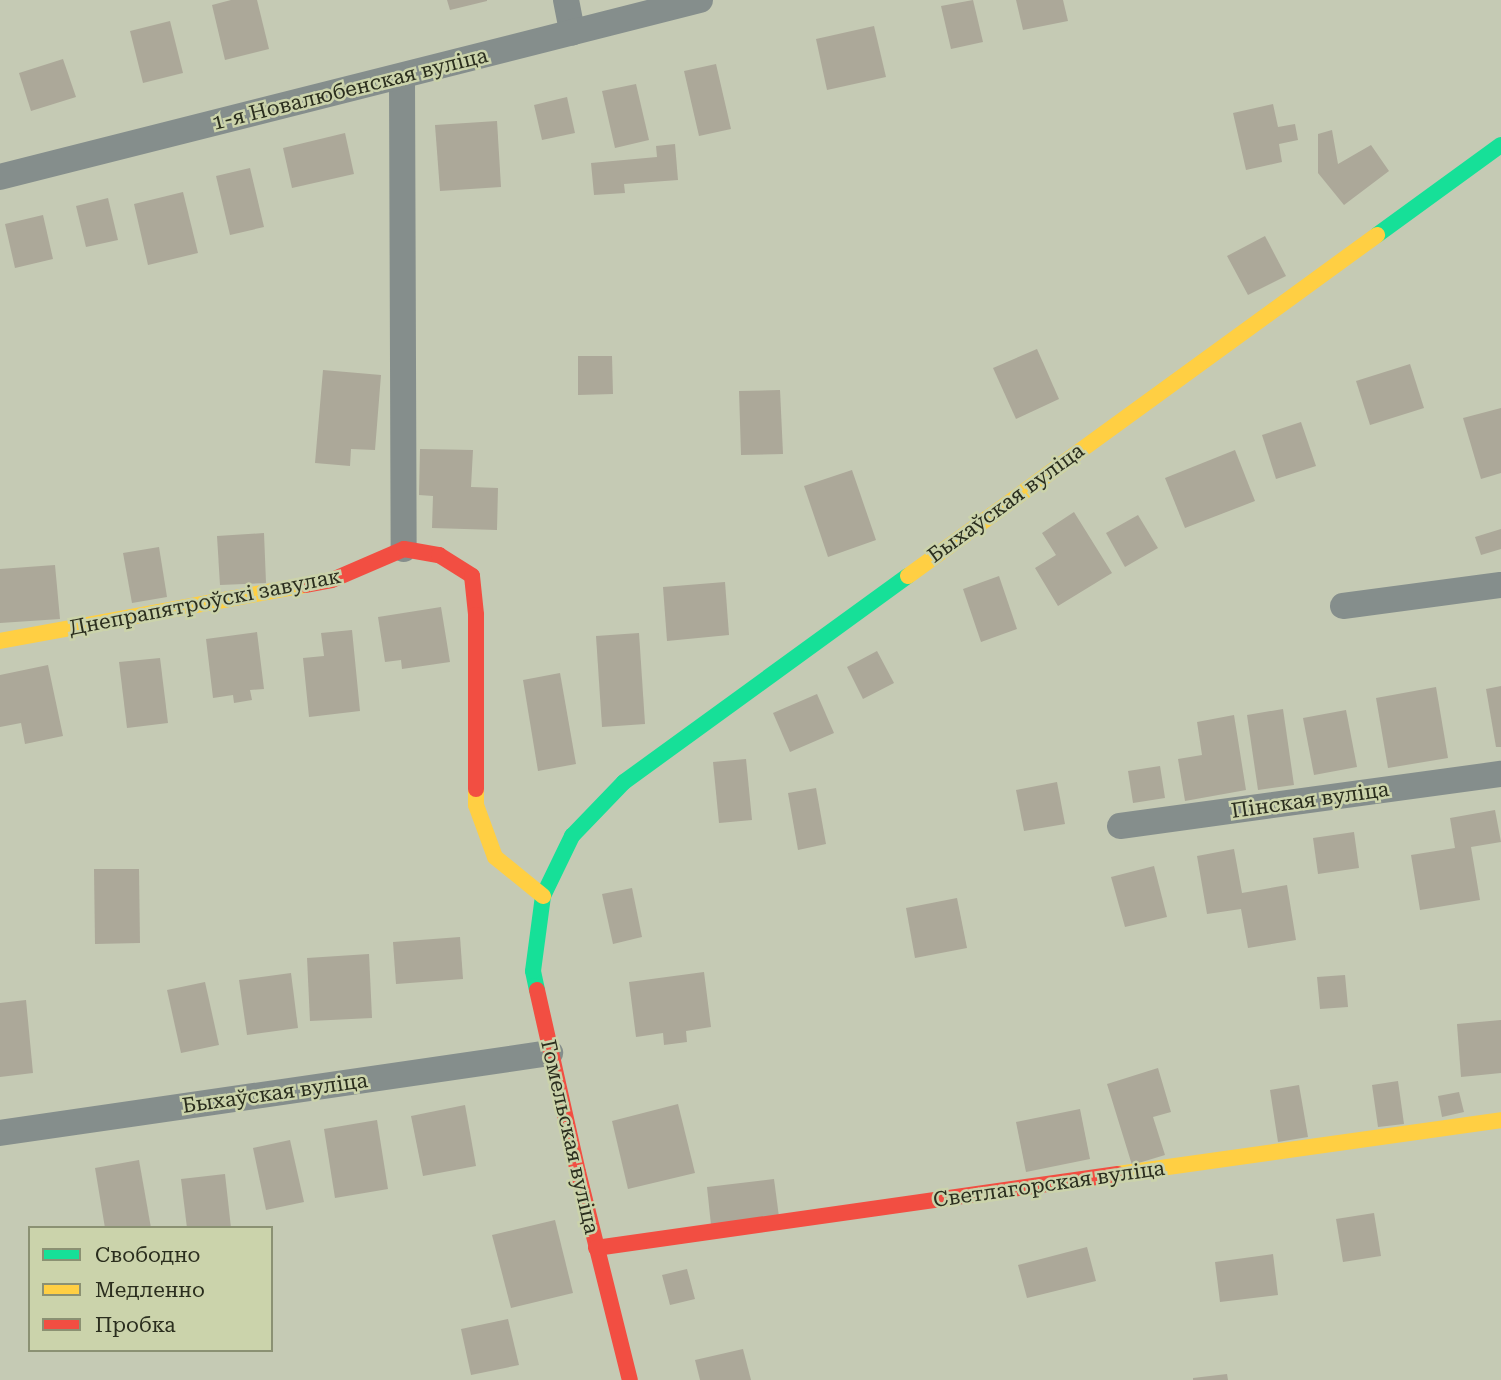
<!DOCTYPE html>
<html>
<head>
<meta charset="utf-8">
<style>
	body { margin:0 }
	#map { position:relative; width:1501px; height:1380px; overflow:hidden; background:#c5cab4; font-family:"Roboto Serif",serif }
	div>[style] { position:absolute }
	.building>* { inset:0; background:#aca899 }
	.street>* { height:26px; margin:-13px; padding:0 13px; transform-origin:13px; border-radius:13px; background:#858e8c }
	.fast>* { height:16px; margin:-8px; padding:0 8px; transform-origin:8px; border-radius:8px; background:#16e098 }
	.slow>* { height:16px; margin:-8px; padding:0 8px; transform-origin:8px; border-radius:8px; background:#ffcf43 }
	.jam>* { height:16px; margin:-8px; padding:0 8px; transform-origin:8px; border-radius:8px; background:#f24e42 }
	span { translate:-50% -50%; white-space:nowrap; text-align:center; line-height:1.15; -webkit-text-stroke:5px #cbd3ab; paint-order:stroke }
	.street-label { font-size:21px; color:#2b2e1e }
	.legend { position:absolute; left:28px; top:1226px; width:245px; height:126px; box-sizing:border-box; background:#cbd3ab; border:2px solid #8b9173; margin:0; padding:9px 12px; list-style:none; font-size:21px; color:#2b2e1e }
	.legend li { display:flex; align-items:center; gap:14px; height:35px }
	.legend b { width:35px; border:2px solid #8b9173 }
</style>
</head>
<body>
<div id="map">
	<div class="building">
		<div style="clip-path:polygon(231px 0,257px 0,269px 49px,225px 60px,212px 5px)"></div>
		<div style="clip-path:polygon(447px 0,487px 0,487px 1px,450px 10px)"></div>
		<div style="clip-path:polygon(973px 0,983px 42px,951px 49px,941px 6px)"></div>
		<div style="clip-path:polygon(1016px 0,1063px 0,1068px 21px,1023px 30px)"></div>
		<div style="clip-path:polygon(170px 21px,183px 73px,143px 83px,130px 31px)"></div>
		<div style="clip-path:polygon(874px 26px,886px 77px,827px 90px,816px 39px)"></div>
		<div style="clip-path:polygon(63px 59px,76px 97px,31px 111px,19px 73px)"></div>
		<div style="clip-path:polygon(716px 64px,731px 129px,699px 136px,684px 71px)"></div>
		<div style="clip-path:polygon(636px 84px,649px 140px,615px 148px,602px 91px)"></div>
		<div style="clip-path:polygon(567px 97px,575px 133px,542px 140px,534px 105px)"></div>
		<div style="clip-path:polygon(1273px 104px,1278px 127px,1295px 124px,1298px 140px,1279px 144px,1282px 162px,1246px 170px,1233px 113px)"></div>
		<div style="clip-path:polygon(497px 121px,501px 187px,440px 191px,435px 125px)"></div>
		<div style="clip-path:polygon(1332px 130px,1338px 164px,1371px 145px,1389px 171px,1344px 205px,1318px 173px,1318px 134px)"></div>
		<div style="clip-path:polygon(345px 133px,354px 174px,292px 188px,283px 148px)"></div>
		<div style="clip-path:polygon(675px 144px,678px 180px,624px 184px,625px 193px,594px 195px,591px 163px,657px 157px,656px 146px)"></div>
		<div style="clip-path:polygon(250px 168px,264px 227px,230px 235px,216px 176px)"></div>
		<div style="clip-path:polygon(183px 192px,198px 253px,148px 265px,134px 204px)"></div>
		<div style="clip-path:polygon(108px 198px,118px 240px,86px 247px,76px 206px)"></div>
		<div style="clip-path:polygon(43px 215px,53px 259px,15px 268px,5px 224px)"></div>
		<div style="clip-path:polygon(1265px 236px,1286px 276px,1248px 295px,1227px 256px)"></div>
		<div style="clip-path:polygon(1037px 349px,1059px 399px,1016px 419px,993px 368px)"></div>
		<div style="clip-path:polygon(578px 356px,612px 356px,613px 394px,578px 395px)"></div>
		<div style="clip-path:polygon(1410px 364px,1424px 408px,1370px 425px,1356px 381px)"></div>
		<div style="clip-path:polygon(323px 370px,381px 375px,375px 450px,351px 449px,350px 466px,315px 463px)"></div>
		<div style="clip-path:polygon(780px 390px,783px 454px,741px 455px,739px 391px)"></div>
		<div style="clip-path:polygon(1501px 408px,1501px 473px,1481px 479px,1463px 418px)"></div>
		<div style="clip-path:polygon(1301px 422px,1316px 466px,1276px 479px,1262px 435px)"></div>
		<div style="clip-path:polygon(420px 449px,473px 450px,471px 487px,498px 488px,497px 530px,432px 528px,433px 496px,419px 495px)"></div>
		<div style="clip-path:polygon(1235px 450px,1255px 501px,1185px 528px,1165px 478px)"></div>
		<div style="clip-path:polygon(852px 470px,876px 540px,828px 557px,804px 486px)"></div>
		<div style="clip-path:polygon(1074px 512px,1112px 573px,1058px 606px,1035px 568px,1056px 555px,1042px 533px)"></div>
		<div style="clip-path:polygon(1138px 515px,1158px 548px,1125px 567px,1106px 533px)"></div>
		<div style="clip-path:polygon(1501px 529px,1501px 549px,1481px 555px,1475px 537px)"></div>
		<div style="clip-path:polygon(264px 533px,266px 583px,220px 585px,217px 536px)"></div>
		<div style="clip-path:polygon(159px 547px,167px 597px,132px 603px,123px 553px)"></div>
		<div style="clip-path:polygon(55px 565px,60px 619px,0 623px,0 569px)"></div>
		<div style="clip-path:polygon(999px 576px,1017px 629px,981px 642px,963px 589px)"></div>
		<div style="clip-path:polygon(725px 582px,729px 635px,667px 641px,663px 587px)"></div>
		<div style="clip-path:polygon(441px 607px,450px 662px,402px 669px,401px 660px,385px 662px,378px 617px)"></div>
		<div style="clip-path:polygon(352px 630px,360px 711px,309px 717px,303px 658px,324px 656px,321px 633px)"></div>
		<div style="clip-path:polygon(257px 632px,264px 689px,250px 690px,252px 700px,234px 703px,233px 695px,213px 698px,206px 639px)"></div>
		<div style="clip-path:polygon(639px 633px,645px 724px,602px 727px,596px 636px)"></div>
		<div style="clip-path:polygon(877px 651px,894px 683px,863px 699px,847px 667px)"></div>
		<div style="clip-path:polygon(160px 658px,168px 723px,127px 728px,119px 662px)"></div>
		<div style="clip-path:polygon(48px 665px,63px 736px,25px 744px,21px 723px,0 727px,0 675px)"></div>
		<div style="clip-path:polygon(560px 673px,576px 764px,538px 771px,523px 680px)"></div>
		<div style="clip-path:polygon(1501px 686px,1501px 747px,1496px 747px,1486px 689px)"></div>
		<div style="clip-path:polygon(1436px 687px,1448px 758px,1388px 768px,1376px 698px)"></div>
		<div style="clip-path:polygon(817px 694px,834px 733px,790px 752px,773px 713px)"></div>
		<div style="clip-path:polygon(1283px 709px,1294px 785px,1258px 790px,1247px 715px)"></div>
		<div style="clip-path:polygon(1346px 710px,1357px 767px,1314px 775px,1303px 718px)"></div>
		<div style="clip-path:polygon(1234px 715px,1246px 790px,1185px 801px,1178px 759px,1202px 755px,1197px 722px)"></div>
		<div style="clip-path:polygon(746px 759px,752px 820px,719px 823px,713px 762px)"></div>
		<div style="clip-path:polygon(1160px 766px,1165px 798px,1133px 803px,1128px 771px)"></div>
		<div style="clip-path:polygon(1057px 782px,1065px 824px,1024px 831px,1016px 790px)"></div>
		<div style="clip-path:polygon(816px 788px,826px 844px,798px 850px,788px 793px)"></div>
		<div style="clip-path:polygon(1495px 810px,1501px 842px,1471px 847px,1480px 900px,1420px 910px,1411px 855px,1455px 848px,1450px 818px)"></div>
		<div style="clip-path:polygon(1354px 832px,1359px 868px,1318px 874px,1313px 838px)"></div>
		<div style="clip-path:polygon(1234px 849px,1242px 893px,1287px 885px,1296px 940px,1248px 948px,1241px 909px,1207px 914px,1197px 856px)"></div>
		<div style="clip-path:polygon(1154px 866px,1167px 917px,1125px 927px,1111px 877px)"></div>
		<div style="clip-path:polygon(94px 869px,139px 869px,140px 943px,95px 944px)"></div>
		<div style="clip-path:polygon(632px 888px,642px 937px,613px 944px,602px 894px)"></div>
		<div style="clip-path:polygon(957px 898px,967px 948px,915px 958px,906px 908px)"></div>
		<div style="clip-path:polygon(460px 937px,463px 979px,396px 984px,393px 942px)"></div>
		<div style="clip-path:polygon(369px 954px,372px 1018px,310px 1021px,307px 958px)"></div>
		<div style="clip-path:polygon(704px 972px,711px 1027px,686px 1031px,687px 1042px,664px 1045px,663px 1033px,636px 1037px,629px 982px)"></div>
		<div style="clip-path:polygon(291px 973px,298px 1028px,247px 1035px,239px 980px)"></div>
		<div style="clip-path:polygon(1345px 975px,1348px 1007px,1320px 1009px,1317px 977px)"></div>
		<div style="clip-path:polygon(205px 982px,219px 1045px,181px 1053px,167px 990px)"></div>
		<div style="clip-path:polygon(26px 1000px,33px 1073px,0 1077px,0 1003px)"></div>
		<div style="clip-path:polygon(1501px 1020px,1501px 1073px,1461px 1077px,1457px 1024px)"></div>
		<div style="clip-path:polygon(1158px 1068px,1171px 1112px,1153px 1117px,1165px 1155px,1132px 1165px,1107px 1084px)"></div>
		<div style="clip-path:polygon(1398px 1081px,1404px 1124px,1378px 1127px,1372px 1085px)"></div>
		<div style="clip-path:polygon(1299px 1085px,1308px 1137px,1278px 1142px,1270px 1090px)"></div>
		<div style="clip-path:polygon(1459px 1092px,1464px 1112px,1442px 1117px,1438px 1096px)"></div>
		<div style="clip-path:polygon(678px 1104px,695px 1173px,628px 1189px,612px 1121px)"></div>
		<div style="clip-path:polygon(465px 1105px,476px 1166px,423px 1176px,411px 1116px)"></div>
		<div style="clip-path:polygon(1080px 1109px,1090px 1159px,1026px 1172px,1016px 1122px)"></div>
		<div style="clip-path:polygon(377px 1120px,388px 1189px,335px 1198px,324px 1129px)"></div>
		<div style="clip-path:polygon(290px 1140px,304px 1202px,266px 1210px,253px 1148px)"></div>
		<div style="clip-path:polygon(139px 1160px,151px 1228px,105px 1228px,95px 1168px)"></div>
		<div style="clip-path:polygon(225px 1174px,231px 1228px,187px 1228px,181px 1179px)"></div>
		<div style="clip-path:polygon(774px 1179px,779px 1217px,711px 1225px,707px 1187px)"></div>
		<div style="clip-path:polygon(1374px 1213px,1381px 1256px,1343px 1262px,1336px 1219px)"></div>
		<div style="clip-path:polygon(555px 1220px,573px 1293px,511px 1308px,492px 1235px)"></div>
		<div style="clip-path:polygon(1087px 1247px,1096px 1281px,1027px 1298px,1018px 1265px)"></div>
		<div style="clip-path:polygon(1273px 1254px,1278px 1295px,1220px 1302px,1215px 1262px)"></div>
		<div style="clip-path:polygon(687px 1269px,695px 1299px,670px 1305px,662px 1275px)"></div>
		<div style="clip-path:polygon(508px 1319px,519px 1365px,471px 1375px,461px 1329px)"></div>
		<div style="clip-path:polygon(743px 1349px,751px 1380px,700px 1380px,695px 1360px)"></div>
		<div style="clip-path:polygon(1227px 1374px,1228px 1380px,1193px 1380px,1193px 1378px)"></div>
	</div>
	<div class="street">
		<div style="left:566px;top:0;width:33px;rotate:79deg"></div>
		<div style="left:402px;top:77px;width:472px;rotate:89.8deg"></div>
		<div style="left:0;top:177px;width:722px;rotate:-14.19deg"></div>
		<div style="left:1343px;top:606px;width:159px;rotate:-7.6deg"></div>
		<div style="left:1120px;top:826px;width:385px;rotate:-7.8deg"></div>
		<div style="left:0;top:1133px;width:556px;rotate:-8.28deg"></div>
	</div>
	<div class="fast">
		<div style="left:1377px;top:235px;width:153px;rotate:-36deg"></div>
		<div style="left:537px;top:990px;width:19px;rotate:-102deg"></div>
		<div style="left:533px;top:971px;width:76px;rotate:-82.4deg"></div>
		<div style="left:543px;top:896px;width:67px;rotate:-64.2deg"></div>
		<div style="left:572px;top:836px;width:75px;rotate:-46.1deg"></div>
		<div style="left:624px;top:782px;width:351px;rotate:-36deg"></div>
	</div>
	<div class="slow">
		<div style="left:908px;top:576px;width:580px;rotate:-36.02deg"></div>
		<div style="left:0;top:641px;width:311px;rotate:-10.4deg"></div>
		<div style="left:476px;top:789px;width:16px;rotate:90deg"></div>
		<div style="left:476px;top:805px;width:55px;rotate:69.9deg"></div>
		<div style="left:495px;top:857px;width:62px;rotate:39.1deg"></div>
		<div style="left:1118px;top:1174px;width:387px;rotate:-8deg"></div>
	</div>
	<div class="jam">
		<div style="left:306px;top:585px;width:26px;rotate:-11deg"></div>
		<div style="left:332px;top:580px;width:78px;rotate:-23.3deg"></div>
		<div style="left:404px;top:549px;width:36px;rotate:10deg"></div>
		<div style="left:439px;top:555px;width:39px;rotate:32deg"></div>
		<div style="left:472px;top:576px;width:39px;rotate:84deg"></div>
		<div style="left:476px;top:615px;width:174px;rotate:90deg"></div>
		<div style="left:537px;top:990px;width:187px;rotate:77.3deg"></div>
		<div style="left:578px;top:1172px;width:214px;rotate:76deg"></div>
		<div style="left:596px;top:1248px;width:527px;rotate:-8.07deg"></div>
	</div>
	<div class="street-label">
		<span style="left:350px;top:89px;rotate:-14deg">1-я Новалюбенская вуліца</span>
		<span style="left:1006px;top:503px;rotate:-36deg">Быхаўская вуліца</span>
		<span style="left:205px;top:602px;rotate:-11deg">Днепрапятроўскі завулак</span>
		<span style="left:1310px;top:800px;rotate:-8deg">Пінская вуліца</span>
		<span style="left:275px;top:1093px;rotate:-8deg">Быхаўская вуліца</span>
		<span style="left:570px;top:1137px;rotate:77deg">Гомельская вуліца</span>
		<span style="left:1049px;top:1184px;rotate:-8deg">Светлагорская вуліца</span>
	</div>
	<ul class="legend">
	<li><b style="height:9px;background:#16e098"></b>Свободно</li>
	<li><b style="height:9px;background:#ffcf43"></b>Медленно</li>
	<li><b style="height:9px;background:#f24e42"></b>Пробка</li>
	</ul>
</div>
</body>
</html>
